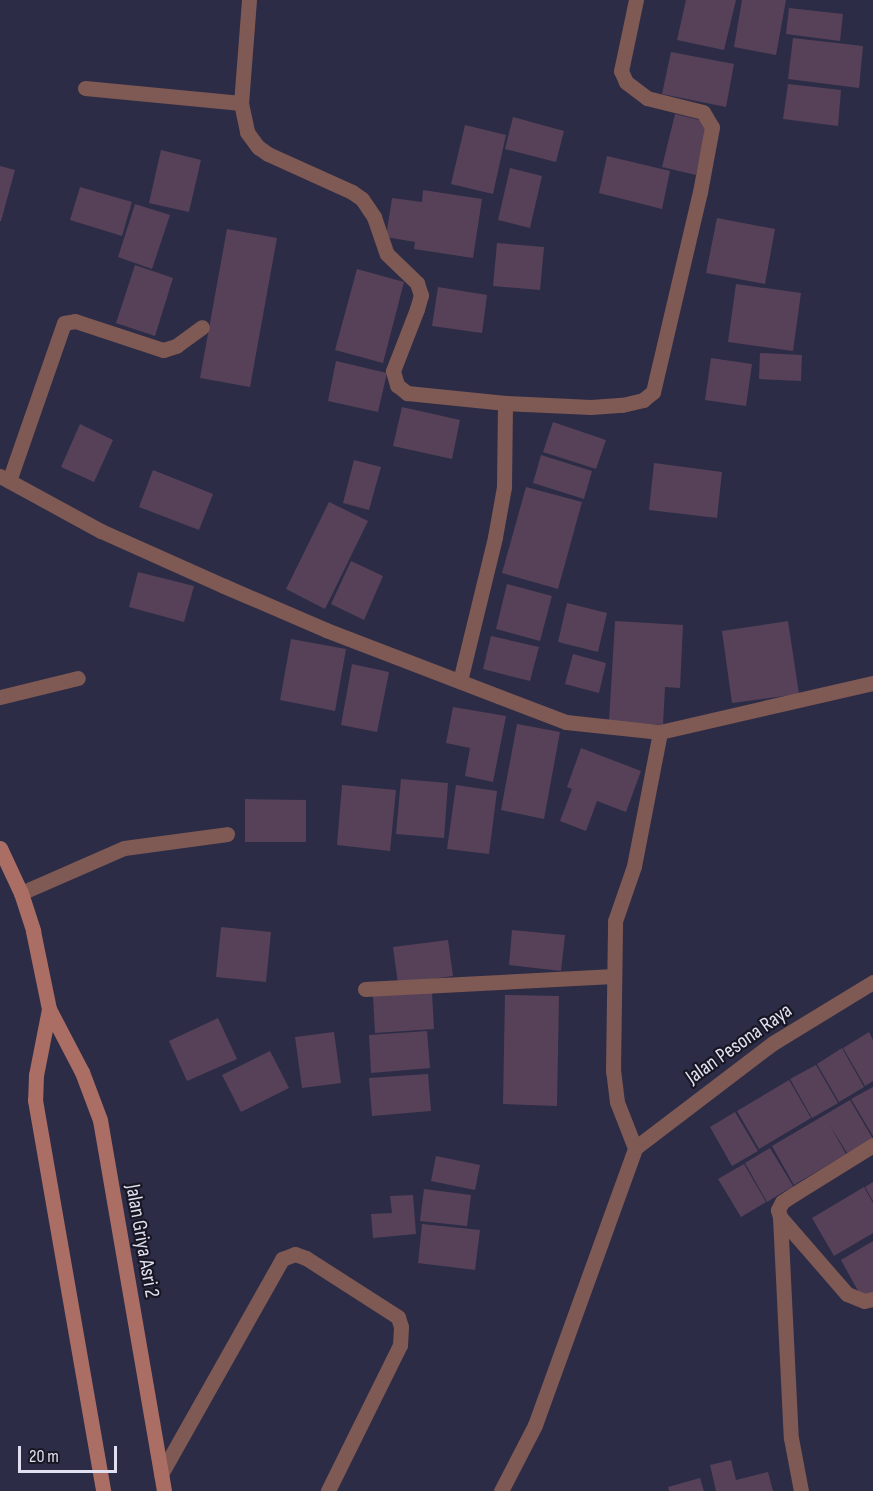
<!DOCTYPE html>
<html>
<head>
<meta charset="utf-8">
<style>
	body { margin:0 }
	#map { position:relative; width:873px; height:1491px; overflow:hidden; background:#2d2c46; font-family:"Sofia Sans Condensed",sans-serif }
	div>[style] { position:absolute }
	.building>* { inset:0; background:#564159 }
	.lane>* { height:15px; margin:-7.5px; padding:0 7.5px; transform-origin:7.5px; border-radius:7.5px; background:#7f5953 }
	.street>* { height:15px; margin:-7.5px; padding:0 7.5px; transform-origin:7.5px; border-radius:7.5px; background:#7f5953 }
	.secondary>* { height:15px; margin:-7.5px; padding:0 7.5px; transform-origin:7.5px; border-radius:7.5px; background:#ab6e65 }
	span { translate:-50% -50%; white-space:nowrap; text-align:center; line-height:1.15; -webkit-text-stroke:4.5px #171622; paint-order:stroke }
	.street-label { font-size:21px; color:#e0e0f1 }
	.scale { position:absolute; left:18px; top:1446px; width:99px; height:27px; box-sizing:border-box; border:3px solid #e0e0f1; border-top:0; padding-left:8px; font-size:18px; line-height:21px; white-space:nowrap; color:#e0e0f1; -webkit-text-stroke:4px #171622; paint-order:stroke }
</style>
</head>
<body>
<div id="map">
	<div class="building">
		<div style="clip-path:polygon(686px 0,736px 0,724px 50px,677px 40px)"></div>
		<div style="clip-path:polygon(742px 0,786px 0,776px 55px,734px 47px)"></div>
		<div style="clip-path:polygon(789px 8px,843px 14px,840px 41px,786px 34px)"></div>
		<div style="clip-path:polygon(793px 38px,863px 46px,859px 88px,788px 79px)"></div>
		<div style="clip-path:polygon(671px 52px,734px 64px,726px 107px,662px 94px)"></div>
		<div style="clip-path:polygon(788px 84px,841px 90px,838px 126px,783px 119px)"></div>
		<div style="clip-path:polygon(675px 114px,708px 122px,696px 175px,662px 167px)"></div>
		<div style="clip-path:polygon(513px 117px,564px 131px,556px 162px,505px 149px)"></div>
		<div style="clip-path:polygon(465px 125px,506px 135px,493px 194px,451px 184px)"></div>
		<div style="clip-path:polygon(161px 150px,201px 160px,189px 212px,149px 203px)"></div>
		<div style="clip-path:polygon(607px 156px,670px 171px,662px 209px,599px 193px)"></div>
		<div style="clip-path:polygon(0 166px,15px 170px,1px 221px,0 221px)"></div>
		<div style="clip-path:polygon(510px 168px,542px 176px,530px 228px,498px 220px)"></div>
		<div style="clip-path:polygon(80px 187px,132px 202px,122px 236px,70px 220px)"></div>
		<div style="clip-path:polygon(423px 190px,482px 199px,473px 258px,414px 249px,415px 242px,386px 237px,392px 198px,422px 202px)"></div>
		<div style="clip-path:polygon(135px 204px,170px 215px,152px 269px,118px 257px)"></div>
		<div style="clip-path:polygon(717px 218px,775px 229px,765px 284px,706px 273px)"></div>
		<div style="clip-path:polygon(227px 229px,277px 238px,250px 387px,200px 378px)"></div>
		<div style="clip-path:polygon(497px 243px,544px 247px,540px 290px,493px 286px)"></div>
		<div style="clip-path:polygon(135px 265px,173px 278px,155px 336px,116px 323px)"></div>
		<div style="clip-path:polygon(357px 269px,404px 282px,383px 363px,335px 350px)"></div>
		<div style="clip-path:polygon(736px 284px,801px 293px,793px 351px,728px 342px)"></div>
		<div style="clip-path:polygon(438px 287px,487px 295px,482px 333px,432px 326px)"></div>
		<div style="clip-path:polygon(760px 353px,802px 355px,801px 381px,759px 379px)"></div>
		<div style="clip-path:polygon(711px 358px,752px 364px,746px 406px,705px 400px)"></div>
		<div style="clip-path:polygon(336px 361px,387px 373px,378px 412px,328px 401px)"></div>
		<div style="clip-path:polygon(402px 407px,460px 420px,452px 459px,393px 446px)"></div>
		<div style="clip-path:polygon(553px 422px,606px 440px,596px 469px,543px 452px)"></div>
		<div style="clip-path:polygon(80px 424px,113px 440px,94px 482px,61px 467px)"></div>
		<div style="clip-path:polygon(541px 455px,592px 471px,584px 499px,533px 483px)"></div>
		<div style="clip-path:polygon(354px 460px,381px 467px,369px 510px,343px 503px)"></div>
		<div style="clip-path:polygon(654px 463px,722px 472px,717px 518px,649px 510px)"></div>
		<div style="clip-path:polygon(153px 470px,213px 494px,199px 530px,139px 507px)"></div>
		<div style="clip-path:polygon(526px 487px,582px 502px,558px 589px,502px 573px)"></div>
		<div style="clip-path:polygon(329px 502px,368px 521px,325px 609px,286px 589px)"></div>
		<div style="clip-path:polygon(351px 561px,383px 576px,364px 620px,331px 604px)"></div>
		<div style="clip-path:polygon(138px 572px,194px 586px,184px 622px,129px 607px)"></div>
		<div style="clip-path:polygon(507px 584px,552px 596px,540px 641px,496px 629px)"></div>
		<div style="clip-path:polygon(567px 603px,607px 613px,598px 652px,558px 642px)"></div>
		<div style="clip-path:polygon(615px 621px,683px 625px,680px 688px,665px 687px,663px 725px,609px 721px)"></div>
		<div style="clip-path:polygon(788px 621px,799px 694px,732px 703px,722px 631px)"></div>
		<div style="clip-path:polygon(491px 636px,539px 647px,530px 681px,483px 669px)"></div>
		<div style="clip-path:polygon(291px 639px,346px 649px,335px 711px,280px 700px)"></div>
		<div style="clip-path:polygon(573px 654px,606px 663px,599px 693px,565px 684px)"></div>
		<div style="clip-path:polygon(352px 664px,389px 672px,377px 732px,341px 725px)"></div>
		<div style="clip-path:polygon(453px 707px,506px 716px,493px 782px,465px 776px,470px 748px,446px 743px)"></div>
		<div style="clip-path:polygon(517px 724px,560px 732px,544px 819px,501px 810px)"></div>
		<div style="clip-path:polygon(581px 748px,641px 771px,626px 812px,597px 801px,586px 831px,560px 821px,572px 789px,567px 787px)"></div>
		<div style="clip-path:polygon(401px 779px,448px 783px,444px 838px,396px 834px)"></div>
		<div style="clip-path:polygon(342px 785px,396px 790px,390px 851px,337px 845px)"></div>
		<div style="clip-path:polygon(456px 785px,497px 791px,489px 854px,447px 849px)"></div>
		<div style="clip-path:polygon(245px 799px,306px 800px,306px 842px,245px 842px)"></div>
		<div style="clip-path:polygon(221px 927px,271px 932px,266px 982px,216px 977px)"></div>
		<div style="clip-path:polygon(512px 930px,565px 935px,561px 971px,509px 965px)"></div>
		<div style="clip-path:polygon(448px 940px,453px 976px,398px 984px,393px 947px)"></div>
		<div style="clip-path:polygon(432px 992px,434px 1029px,375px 1033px,373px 996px)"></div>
		<div style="clip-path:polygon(505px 995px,559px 996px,557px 1106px,503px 1104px)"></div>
		<div style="clip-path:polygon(218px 1018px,237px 1059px,187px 1081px,169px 1041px)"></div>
		<div style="clip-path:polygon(427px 1031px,430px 1068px,371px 1073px,369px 1035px)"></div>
		<div style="clip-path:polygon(334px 1032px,341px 1083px,302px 1088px,295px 1037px)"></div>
		<div style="clip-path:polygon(869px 1032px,873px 1040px,873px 1081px,865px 1086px,843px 1048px)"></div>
		<div style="clip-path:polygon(842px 1048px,864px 1087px,839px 1102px,817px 1064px)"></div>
		<div style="clip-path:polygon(270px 1051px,289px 1088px,241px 1112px,222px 1075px)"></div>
		<div style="clip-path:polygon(816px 1065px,838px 1103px,812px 1118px,790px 1079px)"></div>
		<div style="clip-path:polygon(428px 1074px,431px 1111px,372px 1116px,369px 1078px)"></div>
		<div style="clip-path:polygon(789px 1080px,811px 1118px,759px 1149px,737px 1111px)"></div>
		<div style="clip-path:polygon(873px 1087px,873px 1136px,851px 1099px)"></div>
		<div style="clip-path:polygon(850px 1100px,873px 1139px,847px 1153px,829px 1124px,846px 1154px,794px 1185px,772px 1146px)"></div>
		<div style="clip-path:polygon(735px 1112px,758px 1151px,732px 1166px,710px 1127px)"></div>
		<div style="clip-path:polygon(770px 1148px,793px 1186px,767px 1202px,745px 1163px)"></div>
		<div style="clip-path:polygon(436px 1156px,480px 1165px,475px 1190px,431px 1181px)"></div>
		<div style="clip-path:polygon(744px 1164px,766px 1202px,741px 1217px,718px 1179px)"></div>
		<div style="clip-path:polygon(873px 1182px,873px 1201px,865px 1187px)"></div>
		<div style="clip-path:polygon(864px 1187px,873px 1203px,873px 1233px,834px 1256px,812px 1218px)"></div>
		<div style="clip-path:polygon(424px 1189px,471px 1195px,467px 1226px,420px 1221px)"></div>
		<div style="clip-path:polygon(413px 1195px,416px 1234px,373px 1238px,371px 1214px,392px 1213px,390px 1196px)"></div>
		<div style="clip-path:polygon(422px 1224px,480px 1230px,475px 1270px,418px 1263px)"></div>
		<div style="clip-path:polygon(873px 1241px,873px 1292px,862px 1298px,841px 1260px)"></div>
		<div style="clip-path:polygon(731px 1460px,736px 1480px,768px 1472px,773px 1491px,716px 1491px,710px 1465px)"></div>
		<div style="clip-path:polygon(700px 1478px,704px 1491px,669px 1491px,668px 1487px)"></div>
	</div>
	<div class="lane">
		<div style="left:0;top:697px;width:80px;rotate:-13.7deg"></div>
	</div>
	<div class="street">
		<div style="left:249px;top:0;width:103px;rotate:94.4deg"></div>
		<div style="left:241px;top:103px;width:30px;rotate:78deg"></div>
		<div style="left:247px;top:132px;width:19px;rotate:54deg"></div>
		<div style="left:258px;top:147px;width:12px;rotate:35deg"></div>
		<div style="left:268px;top:154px;width:92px;rotate:24.3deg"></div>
		<div style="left:352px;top:192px;width:12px;rotate:35deg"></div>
		<div style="left:362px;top:199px;width:22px;rotate:56deg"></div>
		<div style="left:374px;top:217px;width:39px;rotate:71deg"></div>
		<div style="left:387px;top:254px;width:42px;rotate:44deg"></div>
		<div style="left:417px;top:283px;width:13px;rotate:72deg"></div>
		<div style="left:421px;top:295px;width:15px;rotate:106deg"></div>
		<div style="left:417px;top:309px;width:66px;rotate:111.2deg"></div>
		<div style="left:393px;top:371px;width:15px;rotate:74deg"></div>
		<div style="left:397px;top:385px;width:13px;rotate:39deg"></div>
		<div style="left:407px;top:393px;width:99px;rotate:5.8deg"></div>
		<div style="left:85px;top:88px;width:157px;rotate:5.5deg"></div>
		<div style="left:0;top:476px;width:115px;rotate:28.6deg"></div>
		<div style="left:101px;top:531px;width:135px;rotate:24.1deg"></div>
		<div style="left:224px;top:586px;width:111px;rotate:23.3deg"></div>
		<div style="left:326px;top:630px;width:257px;rotate:21deg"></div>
		<div style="left:566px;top:722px;width:95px;rotate:6.1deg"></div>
		<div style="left:660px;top:732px;width:219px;rotate:-13deg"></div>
		<div style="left:9px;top:481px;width:167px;rotate:-70.8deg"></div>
		<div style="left:64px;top:323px;width:11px;rotate:-10deg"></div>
		<div style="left:75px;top:321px;width:93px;rotate:18.2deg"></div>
		<div style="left:163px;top:350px;width:14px;rotate:-17deg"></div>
		<div style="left:176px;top:346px;width:32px;rotate:-36deg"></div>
		<div style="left:460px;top:681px;width:148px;rotate:-76.3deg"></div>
		<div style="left:495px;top:537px;width:51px;rotate:-79.8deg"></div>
		<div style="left:504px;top:487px;width:84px;rotate:-89.3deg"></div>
		<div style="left:505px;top:403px;width:86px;rotate:2.7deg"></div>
		<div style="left:591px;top:407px;width:31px;rotate:-4deg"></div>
		<div style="left:622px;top:405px;width:22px;rotate:-13deg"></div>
		<div style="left:643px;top:400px;width:13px;rotate:-39deg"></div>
		<div style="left:653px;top:392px;width:205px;rotate:-76.8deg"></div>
		<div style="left:700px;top:192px;width:66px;rotate:-79.5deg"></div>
		<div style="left:712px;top:127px;width:17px;rotate:-121deg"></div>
		<div style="left:703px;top:112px;width:58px;rotate:-166deg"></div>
		<div style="left:647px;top:98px;width:26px;rotate:-143deg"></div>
		<div style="left:626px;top:82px;width:12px;rotate:-114deg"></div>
		<div style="left:621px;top:71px;width:73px;rotate:-78.1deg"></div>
		<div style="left:21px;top:893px;width:112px;rotate:-23.6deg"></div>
		<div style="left:124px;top:848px;width:104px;rotate:-7.7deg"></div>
		<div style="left:365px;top:989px;width:249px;rotate:-3deg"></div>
		<div style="left:873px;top:1145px;width:93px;rotate:148.2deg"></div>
		<div style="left:794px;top:1194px;width:14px;rotate:146deg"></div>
		<div style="left:782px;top:1202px;width:9px;rotate:117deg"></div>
		<div style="left:778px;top:1210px;width:7px;rotate:74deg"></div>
		<div style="left:780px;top:1217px;width:102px;rotate:49deg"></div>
		<div style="left:847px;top:1294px;width:18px;rotate:22deg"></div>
		<div style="left:864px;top:1301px;width:9px;rotate:-13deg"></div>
		<div style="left:635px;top:1148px;width:173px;rotate:-37.3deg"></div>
		<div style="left:773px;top:1043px;width:117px;rotate:-31.4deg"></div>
		<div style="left:780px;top:1217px;width:221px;rotate:87.2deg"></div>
		<div style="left:791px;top:1438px;width:54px;rotate:79.3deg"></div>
		<div style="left:161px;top:1474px;width:247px;rotate:-60.6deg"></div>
		<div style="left:282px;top:1259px;width:14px;rotate:-21deg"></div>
		<div style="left:295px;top:1254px;width:12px;rotate:20deg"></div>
		<div style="left:306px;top:1258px;width:109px;rotate:32.7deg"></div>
		<div style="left:398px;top:1317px;width:10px;rotate:73deg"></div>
		<div style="left:401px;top:1327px;width:18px;rotate:93deg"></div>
		<div style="left:400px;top:1345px;width:163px;rotate:116.3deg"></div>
		<div style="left:501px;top:1491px;width:74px;rotate:-62.7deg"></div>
		<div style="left:535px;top:1425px;width:294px;rotate:-70.1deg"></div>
		<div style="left:635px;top:1148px;width:49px;rotate:-111.4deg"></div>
		<div style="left:617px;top:1102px;width:31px;rotate:-97deg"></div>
		<div style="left:613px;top:1071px;width:150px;rotate:-89.2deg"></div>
		<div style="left:615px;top:921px;width:58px;rotate:-70.9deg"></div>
		<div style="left:634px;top:866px;width:136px;rotate:-79deg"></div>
	</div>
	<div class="secondary">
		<div style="left:0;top:848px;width:50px;rotate:65deg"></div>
		<div style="left:21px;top:893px;width:40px;rotate:72deg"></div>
		<div style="left:33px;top:931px;width:80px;rotate:78.4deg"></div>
		<div style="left:49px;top:1009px;width:71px;rotate:62.4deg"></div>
		<div style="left:82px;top:1072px;width:51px;rotate:69.4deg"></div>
		<div style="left:100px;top:1120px;width:376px;rotate:80.2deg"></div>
		<div style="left:49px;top:1009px;width:67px;rotate:101.1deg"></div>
		<div style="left:36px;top:1075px;width:25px;rotate:92deg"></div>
		<div style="left:35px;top:1100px;width:397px;rotate:80.1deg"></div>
	</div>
	<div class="street-label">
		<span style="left:739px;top:1044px;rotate:-35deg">Jalan Pesona Raya</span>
		<span style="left:142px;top:1241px;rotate:80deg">Jalan Griya Asri 2</span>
	</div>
	<div class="scale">20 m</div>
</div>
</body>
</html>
